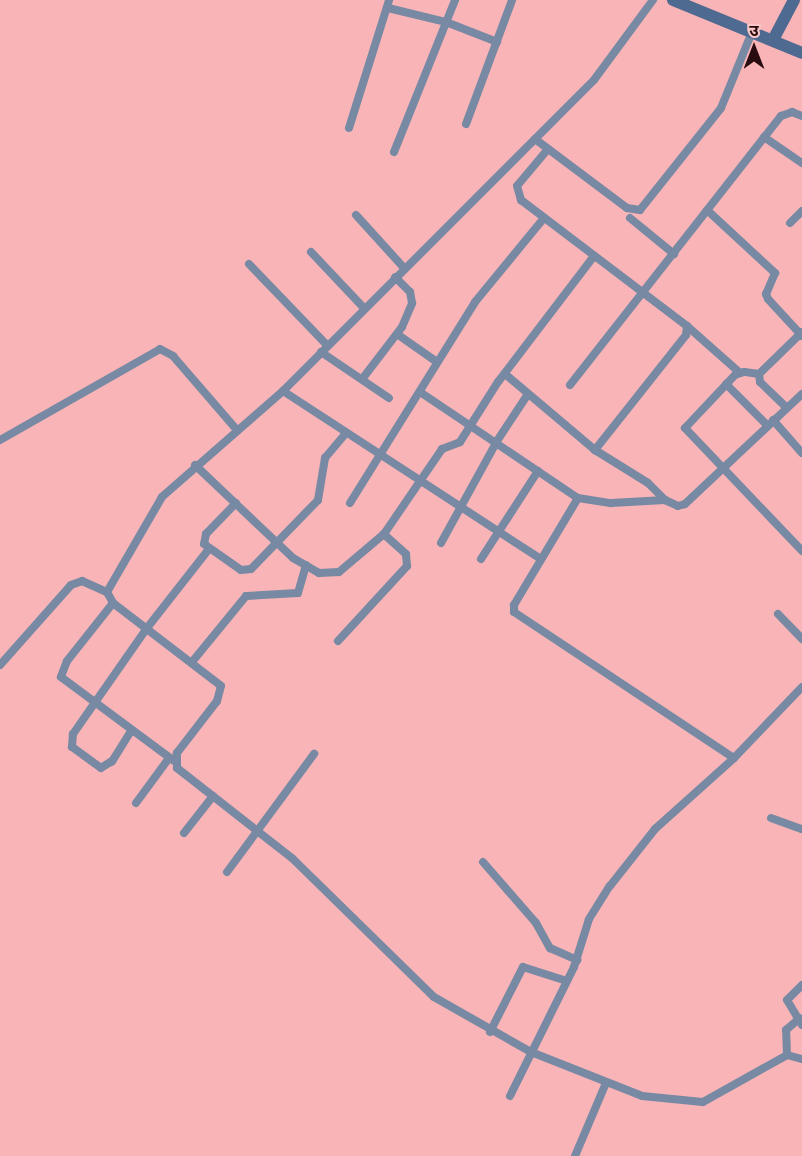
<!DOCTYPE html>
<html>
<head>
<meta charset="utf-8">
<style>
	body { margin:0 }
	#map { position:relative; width:802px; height:1156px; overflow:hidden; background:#f8b4b7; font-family:Quicksand,"Noto Sans Devanagari",sans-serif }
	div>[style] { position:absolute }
	.street>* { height:8px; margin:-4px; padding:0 4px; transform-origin:4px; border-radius:4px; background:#7789a3 }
	.secondary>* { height:12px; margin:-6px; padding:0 6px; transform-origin:6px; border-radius:6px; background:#4f6a90 }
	span { translate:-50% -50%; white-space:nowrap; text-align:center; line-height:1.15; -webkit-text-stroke:4.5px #fac6c8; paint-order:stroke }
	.north { position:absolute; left:724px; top:18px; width:60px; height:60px; -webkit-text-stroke:4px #fac6c8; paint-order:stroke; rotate:0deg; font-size:16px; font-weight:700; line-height:24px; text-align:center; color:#290c0f }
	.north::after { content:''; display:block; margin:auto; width:21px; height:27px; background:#290c0f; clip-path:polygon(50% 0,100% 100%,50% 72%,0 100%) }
</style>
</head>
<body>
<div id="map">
	<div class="street">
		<div style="left:653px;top:0;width:99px;rotate:126.4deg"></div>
		<div style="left:594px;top:80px;width:440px;rotate:135deg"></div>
		<div style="left:283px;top:391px;width:161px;rotate:138.8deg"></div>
		<div style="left:162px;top:497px;width:110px;rotate:120.1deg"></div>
		<div style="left:107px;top:592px;width:13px;rotate:61deg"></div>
		<div style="left:113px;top:603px;width:136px;rotate:37.5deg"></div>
		<div style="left:221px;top:686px;width:16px;rotate:105deg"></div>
		<div style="left:217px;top:701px;width:66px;rotate:127.6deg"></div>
		<div style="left:177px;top:753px;width:15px;rotate:90deg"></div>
		<div style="left:177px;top:768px;width:147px;rotate:38.1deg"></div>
		<div style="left:293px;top:859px;width:197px;rotate:44.4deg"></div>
		<div style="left:434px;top:997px;width:112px;rotate:29.6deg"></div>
		<div style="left:531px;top:1052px;width:119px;rotate:21.6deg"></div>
		<div style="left:642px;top:1096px;width:61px;rotate:5.6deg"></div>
		<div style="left:703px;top:1102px;width:96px;rotate:-29.2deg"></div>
		<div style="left:787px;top:1055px;width:16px;rotate:15deg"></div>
		<div style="left:388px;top:8px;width:60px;rotate:13.6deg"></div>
		<div style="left:446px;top:22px;width:55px;rotate:21.4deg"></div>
		<div style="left:466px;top:124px;width:132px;rotate:-69.6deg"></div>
		<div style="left:349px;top:128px;width:134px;rotate:-72.6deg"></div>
		<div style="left:764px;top:137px;width:46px;rotate:34.4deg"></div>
		<div style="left:535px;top:139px;width:115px;rotate:36.9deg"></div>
		<div style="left:627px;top:208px;width:13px;rotate:9deg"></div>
		<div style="left:640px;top:210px;width:130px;rotate:-51.5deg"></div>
		<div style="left:721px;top:108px;width:82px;rotate:-67.8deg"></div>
		<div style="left:548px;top:149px;width:48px;rotate:130deg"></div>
		<div style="left:517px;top:186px;width:15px;rotate:74deg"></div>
		<div style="left:521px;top:200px;width:208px;rotate:37.2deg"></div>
		<div style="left:687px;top:326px;width:9px;rotate:96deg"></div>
		<div style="left:686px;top:335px;width:147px;rotate:128.4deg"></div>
		<div style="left:394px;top:152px;width:164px;rotate:-68.1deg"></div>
		<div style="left:707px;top:210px;width:93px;rotate:42.8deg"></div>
		<div style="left:775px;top:273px;width:23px;rotate:113deg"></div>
		<div style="left:766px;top:294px;width:5px;rotate:68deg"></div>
		<div style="left:768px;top:299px;width:50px;rotate:47.4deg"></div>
		<div style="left:356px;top:215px;width:72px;rotate:47.8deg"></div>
		<div style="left:630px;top:218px;width:57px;rotate:39.3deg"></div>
		<div style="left:790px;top:223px;width:17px;rotate:-45deg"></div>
		<div style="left:311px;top:252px;width:77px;rotate:46.6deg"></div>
		<div style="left:249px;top:264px;width:112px;rotate:46.1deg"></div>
		<div style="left:687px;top:326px;width:69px;rotate:41.5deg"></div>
		<div style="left:397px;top:334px;width:49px;rotate:35deg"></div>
		<div style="left:321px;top:352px;width:82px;rotate:34.1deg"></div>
		<div style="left:505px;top:374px;width:118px;rotate:40.2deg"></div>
		<div style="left:595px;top:450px;width:62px;rotate:31.9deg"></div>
		<div style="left:648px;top:483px;width:24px;rotate:45deg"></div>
		<div style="left:665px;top:500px;width:14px;rotate:25deg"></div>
		<div style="left:678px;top:506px;width:7px;rotate:-16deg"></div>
		<div style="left:685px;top:504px;width:161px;rotate:-43.2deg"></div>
		<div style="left:759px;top:374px;width:15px;rotate:-172deg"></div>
		<div style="left:744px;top:372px;width:9px;rotate:162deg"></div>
		<div style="left:735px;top:375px;width:73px;rotate:133.3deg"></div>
		<div style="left:685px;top:428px;width:170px;rotate:46.4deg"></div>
		<div style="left:363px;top:378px;width:64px;rotate:-52.6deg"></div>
		<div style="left:402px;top:327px;width:26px;rotate:-67deg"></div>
		<div style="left:412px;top:303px;width:11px;rotate:-100deg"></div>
		<div style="left:410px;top:292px;width:21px;rotate:-135deg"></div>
		<div style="left:726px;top:384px;width:58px;rotate:45deg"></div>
		<div style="left:570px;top:385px;width:342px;rotate:-51.9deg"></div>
		<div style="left:781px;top:116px;width:12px;rotate:-20deg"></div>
		<div style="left:792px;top:112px;width:11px;rotate:22deg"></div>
		<div style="left:283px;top:391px;width:308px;rotate:33.1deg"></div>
		<div style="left:420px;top:392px;width:190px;rotate:33.9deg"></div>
		<div style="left:578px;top:498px;width:33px;rotate:9deg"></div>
		<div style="left:611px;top:503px;width:54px;rotate:-3.2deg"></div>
		<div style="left:787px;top:408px;width:37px;rotate:-136deg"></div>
		<div style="left:760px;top:382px;width:8px;rotate:-97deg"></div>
		<div style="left:759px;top:374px;width:60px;rotate:-44.3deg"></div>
		<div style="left:773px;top:420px;width:44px;rotate:48.7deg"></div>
		<div style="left:0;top:440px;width:184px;rotate:-29.6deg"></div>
		<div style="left:160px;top:349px;width:15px;rotate:28deg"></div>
		<div style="left:173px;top:356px;width:96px;rotate:49.2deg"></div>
		<div style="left:195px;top:465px;width:135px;rotate:43.5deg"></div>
		<div style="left:293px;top:558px;width:30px;rotate:30deg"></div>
		<div style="left:319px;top:573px;width:20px;rotate:-3deg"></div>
		<div style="left:339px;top:572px;width:59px;rotate:-40.2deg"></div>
		<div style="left:384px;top:534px;width:103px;rotate:-55.7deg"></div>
		<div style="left:442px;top:449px;width:19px;rotate:-21deg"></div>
		<div style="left:460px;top:442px;width:71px;rotate:-57.7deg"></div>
		<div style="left:498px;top:382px;width:158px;rotate:-52.7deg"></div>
		<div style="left:578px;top:498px;width:125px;rotate:120.9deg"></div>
		<div style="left:514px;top:605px;width:7px;rotate:90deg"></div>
		<div style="left:514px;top:612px;width:264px;rotate:33.6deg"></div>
		<div style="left:236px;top:503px;width:43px;rotate:134.1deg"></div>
		<div style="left:206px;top:534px;width:10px;rotate:101deg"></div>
		<div style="left:204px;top:544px;width:45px;rotate:35.1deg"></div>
		<div style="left:241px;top:570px;width:10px;rotate:-6deg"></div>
		<div style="left:251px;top:569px;width:96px;rotate:-45.8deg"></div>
		<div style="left:318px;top:500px;width:43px;rotate:-80.5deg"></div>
		<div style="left:325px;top:458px;width:33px;rotate:-50deg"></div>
		<div style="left:350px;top:503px;width:237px;rotate:-58.1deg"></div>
		<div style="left:475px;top:302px;width:109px;rotate:-50.6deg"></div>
		<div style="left:441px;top:543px;width:116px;rotate:-61.2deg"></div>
		<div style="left:497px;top:441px;width:56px;rotate:-56.6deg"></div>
		<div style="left:481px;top:559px;width:105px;rotate:-57.1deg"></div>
		<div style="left:113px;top:603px;width:74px;rotate:128.4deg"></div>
		<div style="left:67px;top:661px;width:17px;rotate:111deg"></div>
		<div style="left:61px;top:677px;width:141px;rotate:36.6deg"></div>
		<div style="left:778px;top:614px;width:35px;rotate:46deg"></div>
		<div style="left:338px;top:641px;width:102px;rotate:-47.4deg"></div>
		<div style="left:407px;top:566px;width:12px;rotate:-95deg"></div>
		<div style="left:406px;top:554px;width:30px;rotate:-138deg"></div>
		<div style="left:192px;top:662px;width:85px;rotate:-50.7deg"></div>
		<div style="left:246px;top:596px;width:52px;rotate:-3.3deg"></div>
		<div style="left:298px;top:593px;width:29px;rotate:-74deg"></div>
		<div style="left:0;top:665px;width:107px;rotate:-48.4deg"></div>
		<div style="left:71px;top:585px;width:12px;rotate:-20deg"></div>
		<div style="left:82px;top:581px;width:27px;rotate:24deg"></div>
		<div style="left:131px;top:731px;width:36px;rotate:122deg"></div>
		<div style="left:112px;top:761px;width:13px;rotate:148deg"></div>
		<div style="left:101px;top:768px;width:36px;rotate:-144deg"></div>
		<div style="left:72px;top:747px;width:13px;rotate:-86deg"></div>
		<div style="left:73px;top:734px;width:129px;rotate:-55.1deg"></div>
		<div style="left:147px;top:628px;width:100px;rotate:-51.9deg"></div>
		<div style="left:136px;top:803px;width:56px;rotate:-53.7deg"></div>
		<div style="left:771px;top:818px;width:33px;rotate:20deg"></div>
		<div style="left:184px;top:833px;width:47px;rotate:-51.9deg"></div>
		<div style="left:483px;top:862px;width:81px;rotate:49deg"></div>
		<div style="left:536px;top:923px;width:29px;rotate:61deg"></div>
		<div style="left:550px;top:948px;width:30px;rotate:24deg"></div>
		<div style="left:227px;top:872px;width:147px;rotate:-53.6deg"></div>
		<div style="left:802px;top:985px;width:21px;rotate:135deg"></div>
		<div style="left:787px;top:1000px;width:29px;rotate:59deg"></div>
		<div style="left:490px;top:1032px;width:73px;rotate:-63.1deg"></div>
		<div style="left:523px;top:967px;width:46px;rotate:17.7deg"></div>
		<div style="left:787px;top:1055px;width:25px;rotate:-92deg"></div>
		<div style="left:786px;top:1030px;width:18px;rotate:-41deg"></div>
		<div style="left:510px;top:1096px;width:144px;rotate:-63.6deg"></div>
		<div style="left:574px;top:967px;width:50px;rotate:-72.6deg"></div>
		<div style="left:589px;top:919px;width:39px;rotate:-58deg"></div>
		<div style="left:610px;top:886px;width:73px;rotate:-51.7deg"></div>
		<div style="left:655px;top:829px;width:106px;rotate:-41.9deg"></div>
		<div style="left:734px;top:758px;width:98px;rotate:-46.2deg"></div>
		<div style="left:575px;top:1156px;width:79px;rotate:-67deg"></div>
	</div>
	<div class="secondary">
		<div style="left:673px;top:0;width:139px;rotate:22.3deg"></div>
		<div style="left:773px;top:40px;width:45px;rotate:-62.3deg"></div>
	</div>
	<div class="north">उ</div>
</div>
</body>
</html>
